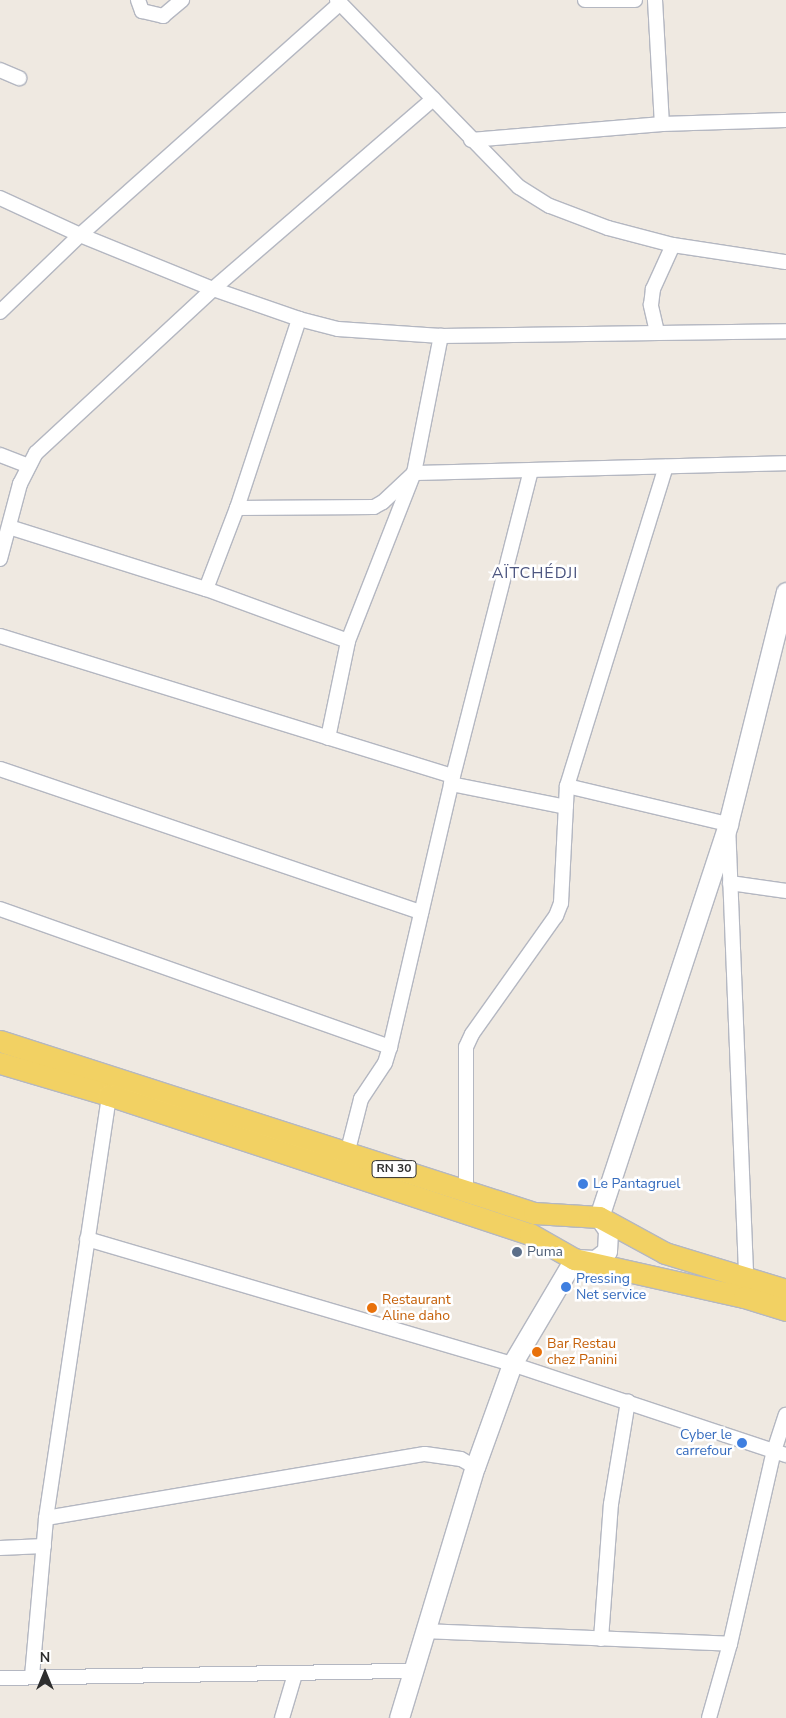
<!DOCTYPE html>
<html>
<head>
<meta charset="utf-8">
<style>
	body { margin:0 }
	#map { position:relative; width:786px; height:1718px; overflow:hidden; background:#efe9e1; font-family:"Nunito Sans",sans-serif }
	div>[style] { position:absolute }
	.roads { filter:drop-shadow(1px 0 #b4b7c1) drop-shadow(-1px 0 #b4b7c1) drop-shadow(0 1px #b4b7c1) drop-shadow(0 -1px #b4b7c1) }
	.street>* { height:14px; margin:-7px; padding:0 7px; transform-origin:7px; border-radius:7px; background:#fff }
	.secondary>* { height:19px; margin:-9.5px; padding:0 9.5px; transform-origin:9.5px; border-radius:9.5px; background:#fff }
	.primary>* { height:21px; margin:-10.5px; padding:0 10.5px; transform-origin:10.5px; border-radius:10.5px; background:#f2d163 }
	.dots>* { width:14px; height:14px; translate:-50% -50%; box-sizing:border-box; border:2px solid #fff; border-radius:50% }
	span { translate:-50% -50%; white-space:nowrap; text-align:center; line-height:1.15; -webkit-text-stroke:5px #fff; paint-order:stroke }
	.shield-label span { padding:1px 4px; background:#fff; border:1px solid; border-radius:4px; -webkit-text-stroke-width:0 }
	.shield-label { font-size:12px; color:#2e2e2e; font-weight:700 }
	.shop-label { font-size:14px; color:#366cbe }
	.left { translate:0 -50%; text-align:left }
	.right { translate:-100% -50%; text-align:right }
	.service-label { font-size:14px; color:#4e5e75 }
	.food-label { font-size:14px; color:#c56008 }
	.quarter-label { font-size:16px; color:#4d5680; letter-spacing:1px }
	.north { position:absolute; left:20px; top:1648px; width:50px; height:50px; -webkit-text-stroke:4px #fff; paint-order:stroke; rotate:0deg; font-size:14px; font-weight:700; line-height:20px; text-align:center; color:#2e2e2e }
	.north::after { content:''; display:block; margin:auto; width:18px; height:22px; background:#2e2e2e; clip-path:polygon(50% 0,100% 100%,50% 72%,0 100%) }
</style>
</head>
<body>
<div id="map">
	<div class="roads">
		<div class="street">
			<div style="left:138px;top:0;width:12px;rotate:70deg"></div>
			<div style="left:142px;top:11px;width:22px;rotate:13deg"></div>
			<div style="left:163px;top:16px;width:25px;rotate:-40deg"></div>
			<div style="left:337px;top:0;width:261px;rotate:45.8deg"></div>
			<div style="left:519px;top:187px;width:36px;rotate:32deg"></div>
			<div style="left:550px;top:206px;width:62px;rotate:20.8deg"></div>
			<div style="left:608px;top:228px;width:67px;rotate:14.7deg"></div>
			<div style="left:673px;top:245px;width:114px;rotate:8.6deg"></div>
			<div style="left:585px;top:0;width:50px"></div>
			<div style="left:655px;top:0;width:124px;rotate:86.8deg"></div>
			<div style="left:0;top:70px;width:21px;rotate:23deg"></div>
			<div style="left:471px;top:140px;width:192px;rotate:-4.8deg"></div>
			<div style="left:662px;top:124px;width:124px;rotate:-1.8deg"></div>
			<div style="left:0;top:198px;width:88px;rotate:24.8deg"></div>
			<div style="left:80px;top:235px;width:144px;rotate:22.1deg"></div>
			<div style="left:213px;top:289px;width:91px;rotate:19.2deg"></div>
			<div style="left:299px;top:319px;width:40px;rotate:14.4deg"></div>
			<div style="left:338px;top:329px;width:103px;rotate:3.9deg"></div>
			<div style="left:441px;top:336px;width:345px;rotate:-0.8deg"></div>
			<div style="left:0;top:312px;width:111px;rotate:-43.9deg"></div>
			<div style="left:80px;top:235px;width:348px;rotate:-41.7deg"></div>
			<div style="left:657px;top:332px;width:28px;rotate:-103deg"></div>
			<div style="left:651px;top:305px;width:16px;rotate:-83deg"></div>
			<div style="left:653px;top:289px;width:48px;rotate:-65.6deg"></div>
			<div style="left:0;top:455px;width:30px;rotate:21deg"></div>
			<div style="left:237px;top:508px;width:137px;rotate:-0.4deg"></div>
			<div style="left:374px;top:507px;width:10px;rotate:-29deg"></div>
			<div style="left:383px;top:502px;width:42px;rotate:-43.1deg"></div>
			<div style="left:414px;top:473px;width:372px;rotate:-1.5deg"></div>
			<div style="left:9px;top:527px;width:207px;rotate:17.5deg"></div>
			<div style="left:206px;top:589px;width:151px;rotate:20.1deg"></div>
			<div style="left:0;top:559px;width:78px;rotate:-75.1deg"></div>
			<div style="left:20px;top:484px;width:35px;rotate:-63deg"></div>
			<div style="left:36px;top:453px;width:241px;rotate:-42.8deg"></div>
			<div style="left:213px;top:289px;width:291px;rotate:-40.8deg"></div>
			<div style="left:206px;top:589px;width:87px;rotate:-69.1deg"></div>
			<div style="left:237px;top:508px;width:199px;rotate:-71.8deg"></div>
			<div style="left:0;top:636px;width:474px;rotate:17.2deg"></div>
			<div style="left:328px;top:738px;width:99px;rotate:-78.3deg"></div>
			<div style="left:348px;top:641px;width:180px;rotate:-68.6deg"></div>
			<div style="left:414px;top:473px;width:140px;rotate:-78.9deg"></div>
			<div style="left:0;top:769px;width:445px;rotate:18.8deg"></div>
			<div style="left:451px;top:784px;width:117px;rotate:11.3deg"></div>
			<div style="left:567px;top:786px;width:165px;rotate:13.3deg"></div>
			<div style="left:728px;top:824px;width:455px;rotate:87.7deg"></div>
			<div style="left:730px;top:883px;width:57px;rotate:8.1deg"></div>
			<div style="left:0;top:909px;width:414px;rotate:19.5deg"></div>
			<div style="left:347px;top:1154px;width:57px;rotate:-75.7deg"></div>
			<div style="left:361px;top:1099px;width:43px;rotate:-56.3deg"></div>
			<div style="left:385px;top:1063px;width:17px;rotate:-73deg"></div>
			<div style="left:390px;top:1047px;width:270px;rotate:-76.9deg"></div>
			<div style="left:451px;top:784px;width:323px;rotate:-75.7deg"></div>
			<div style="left:466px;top:1191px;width:144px;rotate:-90deg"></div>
			<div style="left:466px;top:1047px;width:14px;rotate:-65deg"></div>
			<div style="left:472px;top:1034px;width:145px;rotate:-54.6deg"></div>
			<div style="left:556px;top:916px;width:14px;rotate:-69deg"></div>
			<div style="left:561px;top:903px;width:117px;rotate:-87.1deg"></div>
			<div style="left:567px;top:786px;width:334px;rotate:-72.8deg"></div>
			<div style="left:87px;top:1239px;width:443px;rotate:16.4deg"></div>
			<div style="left:512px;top:1364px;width:289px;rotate:18.4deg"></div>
			<div style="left:46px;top:1518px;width:384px;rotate:-9.6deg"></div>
			<div style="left:425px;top:1454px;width:36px;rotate:8deg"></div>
			<div style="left:461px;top:1459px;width:16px;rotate:30deg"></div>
			<div style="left:0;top:1548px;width:44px;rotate:-2.6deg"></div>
			<div style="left:424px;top:1631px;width:306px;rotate:2.4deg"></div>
			<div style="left:601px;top:1639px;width:135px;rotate:-85.8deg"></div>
			<div style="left:611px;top:1504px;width:104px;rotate:-80.6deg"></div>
			<div style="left:32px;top:1676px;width:159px;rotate:-84.9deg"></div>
			<div style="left:46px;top:1518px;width:428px;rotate:-81.5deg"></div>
			<div style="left:0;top:1678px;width:413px;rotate:-1deg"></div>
			<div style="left:282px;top:1718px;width:46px;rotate:-73.5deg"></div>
			<div style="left:709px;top:1718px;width:77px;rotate:-74.2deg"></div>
			<div style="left:730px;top:1644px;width:198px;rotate:-77.2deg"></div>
			<div style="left:774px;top:1451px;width:38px;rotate:-72deg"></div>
		</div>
		<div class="secondary">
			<div style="left:399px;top:1718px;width:262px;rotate:-73.2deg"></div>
			<div style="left:475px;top:1467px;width:109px;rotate:-70.2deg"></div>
			<div style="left:512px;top:1364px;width:122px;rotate:-59.4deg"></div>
			<div style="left:574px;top:1259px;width:21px;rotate:3deg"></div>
			<div style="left:595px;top:1260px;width:15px;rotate:-37deg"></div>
			<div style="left:607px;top:1251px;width:21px;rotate:-87deg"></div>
			<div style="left:608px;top:1230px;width:16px;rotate:-125deg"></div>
			<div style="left:599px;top:1217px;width:414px;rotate:-71.8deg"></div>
			<div style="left:728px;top:824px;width:239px;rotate:-76deg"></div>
		</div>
		<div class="primary">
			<div style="left:0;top:1041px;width:561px;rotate:17.85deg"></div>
			<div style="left:534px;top:1213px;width:65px;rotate:3.5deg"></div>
			<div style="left:599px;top:1217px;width:75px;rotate:28.6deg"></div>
			<div style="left:665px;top:1253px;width:127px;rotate:17deg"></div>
			<div style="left:0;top:1063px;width:114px;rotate:16.4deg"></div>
			<div style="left:109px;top:1095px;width:443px;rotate:18.3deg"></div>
			<div style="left:530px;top:1234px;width:51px;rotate:29.6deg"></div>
			<div style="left:574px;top:1259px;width:174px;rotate:12.6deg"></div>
			<div style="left:744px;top:1297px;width:44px;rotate:17.2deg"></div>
		</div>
	</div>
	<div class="dots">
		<div style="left:583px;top:1184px;background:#3f7fe0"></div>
		<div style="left:517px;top:1252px;background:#5c6f8a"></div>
		<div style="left:566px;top:1287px;background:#3f7fe0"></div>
		<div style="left:372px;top:1308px;background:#e8710a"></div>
		<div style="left:537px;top:1352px;background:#e8710a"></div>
		<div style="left:742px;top:1443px;background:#3f7fe0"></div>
	</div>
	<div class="shield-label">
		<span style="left:394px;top:1169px">RN 30</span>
	</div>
	<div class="shop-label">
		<span class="left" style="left:593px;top:1184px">Le Pantagruel</span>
		<span class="left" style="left:576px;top:1287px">Pressing<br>Net service</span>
		<span class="right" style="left:732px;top:1443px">Cyber le<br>carrefour</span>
	</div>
	<div class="service-label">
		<span class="left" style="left:527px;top:1252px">Puma</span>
	</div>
	<div class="food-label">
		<span class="left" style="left:382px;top:1308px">Restaurant<br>Aline daho</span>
		<span class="left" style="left:547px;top:1352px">Bar Restau<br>chez Panini</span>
	</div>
	<div class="quarter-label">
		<span style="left:535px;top:573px">AÏTCHÉDJI</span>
	</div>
	<div class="north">N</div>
</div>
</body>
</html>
